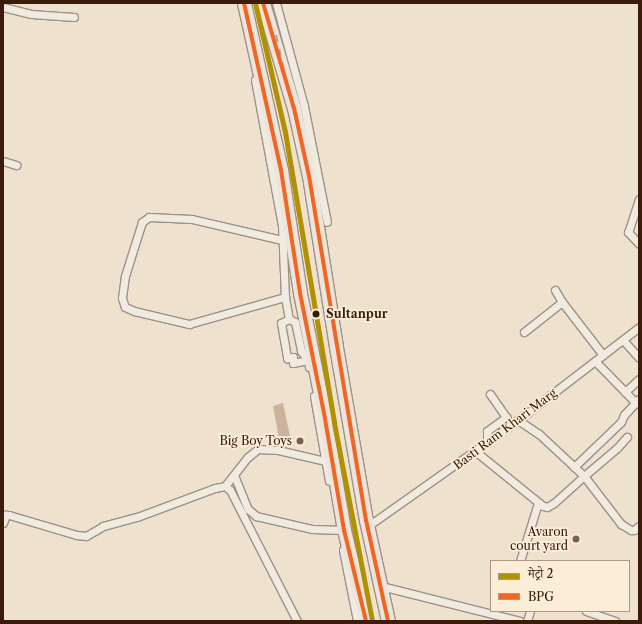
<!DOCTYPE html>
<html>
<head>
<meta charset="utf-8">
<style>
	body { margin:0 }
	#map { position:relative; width:642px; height:624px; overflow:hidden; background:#eee1ce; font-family:"Libre Caslon Text","Noto Serif Devanagari",serif }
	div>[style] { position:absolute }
	.water>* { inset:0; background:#cab39a }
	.roads { filter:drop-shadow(1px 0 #9d9185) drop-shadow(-1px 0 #9d9185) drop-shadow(0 1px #9d9185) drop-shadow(0 -1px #9d9185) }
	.street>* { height:7px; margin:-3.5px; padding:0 3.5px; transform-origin:3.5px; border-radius:3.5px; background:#f0eae0 }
	.highway>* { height:13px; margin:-6.5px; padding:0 6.5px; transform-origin:6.5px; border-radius:6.5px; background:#ede5db }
	.rail>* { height:2px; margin-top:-1px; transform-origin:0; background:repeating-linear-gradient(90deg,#ada59c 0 7px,transparent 0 14px) }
	.bus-1>* { height:4px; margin:-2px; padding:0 2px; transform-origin:2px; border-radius:2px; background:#f26522 }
	.metro-1>* { height:5px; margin:-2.5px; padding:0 2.5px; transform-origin:2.5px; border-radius:2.5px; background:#b19104 }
	.dots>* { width:11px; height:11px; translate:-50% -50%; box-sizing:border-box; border:2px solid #fcedd7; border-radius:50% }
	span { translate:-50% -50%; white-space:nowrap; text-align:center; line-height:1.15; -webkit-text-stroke:3.5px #fcedd7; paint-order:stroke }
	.stop-label { font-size:12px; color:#3b1b0a; font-weight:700 }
	.left { translate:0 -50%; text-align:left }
	.street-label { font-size:12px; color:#3b1b0a }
	.poi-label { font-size:12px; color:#3b1b0a }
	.right { translate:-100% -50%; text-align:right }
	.frame { position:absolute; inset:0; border:4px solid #3b1b0a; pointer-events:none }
	.legend { position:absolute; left:490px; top:560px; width:140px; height:52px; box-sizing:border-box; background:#fcedd7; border:1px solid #af9985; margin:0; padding:5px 7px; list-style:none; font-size:12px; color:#3b1b0a }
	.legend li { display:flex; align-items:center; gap:8px; height:20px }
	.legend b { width:20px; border:1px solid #af9985 }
</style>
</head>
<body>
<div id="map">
	<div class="water">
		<div style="clip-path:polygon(283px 403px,291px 441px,280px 444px,273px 406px)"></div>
	</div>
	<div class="roads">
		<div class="street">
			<div style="left:276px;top:3px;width:107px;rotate:74.8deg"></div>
			<div style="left:304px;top:106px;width:118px;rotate:78.8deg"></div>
			<div style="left:3px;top:7px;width:29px;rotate:14deg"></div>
			<div style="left:31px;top:14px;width:43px;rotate:4deg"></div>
			<div style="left:255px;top:80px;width:148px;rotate:79.5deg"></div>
			<div style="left:282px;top:226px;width:71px;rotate:87.6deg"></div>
			<div style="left:285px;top:297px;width:22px;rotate:80deg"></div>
			<div style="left:289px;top:319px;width:9px;rotate:153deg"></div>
			<div style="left:281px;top:323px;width:36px;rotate:80deg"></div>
			<div style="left:287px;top:358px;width:6px;rotate:-9deg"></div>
			<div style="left:293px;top:357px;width:6px;rotate:90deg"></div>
			<div style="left:293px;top:363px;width:15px;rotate:-11deg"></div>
			<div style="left:308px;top:360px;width:7px;rotate:82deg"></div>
			<div style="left:3px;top:161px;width:14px;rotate:17deg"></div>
			<div style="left:639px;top:199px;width:35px;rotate:108deg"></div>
			<div style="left:628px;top:232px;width:16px;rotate:47deg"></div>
			<div style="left:282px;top:240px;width:92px;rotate:-166.9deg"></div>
			<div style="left:192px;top:219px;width:43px;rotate:-177.3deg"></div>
			<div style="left:149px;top:217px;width:9px;rotate:144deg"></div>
			<div style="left:142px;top:222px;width:57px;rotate:107.5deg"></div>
			<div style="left:125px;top:276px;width:22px;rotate:98deg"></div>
			<div style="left:122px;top:298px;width:9px;rotate:72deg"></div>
			<div style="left:125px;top:307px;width:10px;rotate:24deg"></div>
			<div style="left:134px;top:311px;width:57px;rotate:13.3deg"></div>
			<div style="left:189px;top:324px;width:100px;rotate:-15.7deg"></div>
			<div style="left:555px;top:290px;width:14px;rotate:60deg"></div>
			<div style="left:562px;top:302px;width:67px;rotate:52.3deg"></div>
			<div style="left:289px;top:319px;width:7px;rotate:27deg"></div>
			<div style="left:295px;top:322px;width:30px;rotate:78deg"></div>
			<div style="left:301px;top:351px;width:11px;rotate:52deg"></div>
			<div style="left:524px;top:332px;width:48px;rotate:-38.3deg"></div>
			<div style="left:623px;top:340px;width:24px;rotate:48deg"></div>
			<div style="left:595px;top:361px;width:59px;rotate:45.7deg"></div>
			<div style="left:625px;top:392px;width:19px;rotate:-43deg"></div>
			<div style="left:314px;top:396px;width:86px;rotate:80deg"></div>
			<div style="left:518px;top:420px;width:25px;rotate:34deg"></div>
			<div style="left:539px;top:434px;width:62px;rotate:43deg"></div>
			<div style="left:584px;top:476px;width:43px;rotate:-40.3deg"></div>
			<div style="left:617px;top:448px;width:15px;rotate:-48deg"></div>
			<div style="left:487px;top:443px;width:12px;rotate:-90deg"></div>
			<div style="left:487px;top:431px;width:24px;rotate:-36deg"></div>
			<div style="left:506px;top:417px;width:28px;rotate:-125deg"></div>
			<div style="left:475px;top:451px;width:87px;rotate:39deg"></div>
			<div style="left:543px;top:506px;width:4px;rotate:14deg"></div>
			<div style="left:547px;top:507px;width:8px;rotate:-30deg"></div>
			<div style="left:554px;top:503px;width:40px;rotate:-42deg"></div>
			<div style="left:584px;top:476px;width:61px;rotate:52.4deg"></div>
			<div style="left:621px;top:524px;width:12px;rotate:31deg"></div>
			<div style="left:631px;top:530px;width:3px"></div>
			<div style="left:634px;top:530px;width:6px;rotate:-39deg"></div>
			<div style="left:574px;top:467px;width:65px;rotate:-43.8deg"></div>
			<div style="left:621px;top:422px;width:8px;rotate:-67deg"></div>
			<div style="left:624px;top:415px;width:22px;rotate:-47deg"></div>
			<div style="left:234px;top:475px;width:37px;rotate:68deg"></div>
			<div style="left:248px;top:509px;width:11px;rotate:41deg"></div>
			<div style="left:256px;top:516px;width:57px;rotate:13.1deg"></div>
			<div style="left:312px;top:529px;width:32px;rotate:2deg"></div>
			<div style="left:225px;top:486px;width:37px;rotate:-52deg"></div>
			<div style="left:248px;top:457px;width:13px;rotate:-39deg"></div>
			<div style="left:258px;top:449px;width:20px;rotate:3deg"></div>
			<div style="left:278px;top:450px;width:48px;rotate:13.2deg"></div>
			<div style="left:3px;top:523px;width:9px;rotate:-69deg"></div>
			<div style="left:6px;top:515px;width:3px"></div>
			<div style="left:9px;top:515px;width:71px;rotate:16.4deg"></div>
			<div style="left:77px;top:535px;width:9px;rotate:6deg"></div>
			<div style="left:86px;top:536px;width:20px;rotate:-30deg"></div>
			<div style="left:103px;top:526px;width:35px;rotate:-15deg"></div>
			<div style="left:137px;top:517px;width:83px;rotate:-20.4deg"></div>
			<div style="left:215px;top:488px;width:10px;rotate:-11deg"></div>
			<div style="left:225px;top:486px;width:6px;rotate:39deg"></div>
			<div style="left:230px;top:490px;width:147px;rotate:62.9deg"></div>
			<div style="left:368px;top:526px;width:184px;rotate:-35.2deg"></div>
			<div style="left:518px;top:420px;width:153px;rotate:-37.5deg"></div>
			<div style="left:343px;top:550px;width:72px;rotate:78.8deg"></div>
			<div style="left:520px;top:561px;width:61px;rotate:-72.8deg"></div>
			<div style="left:381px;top:586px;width:143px;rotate:14.1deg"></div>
			<div style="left:586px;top:611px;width:31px;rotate:19deg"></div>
			<div style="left:527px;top:621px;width:10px;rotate:-73deg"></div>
		</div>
		<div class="highway">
			<div style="left:244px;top:3px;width:171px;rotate:77.5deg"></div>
			<div style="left:281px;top:170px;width:124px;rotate:81.2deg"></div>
			<div style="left:300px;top:293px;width:122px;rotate:78.7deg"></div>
			<div style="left:324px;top:413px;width:119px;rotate:80.3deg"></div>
			<div style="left:344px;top:530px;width:94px;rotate:76.4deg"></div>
			<div style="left:263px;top:3px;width:109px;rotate:73.6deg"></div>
			<div style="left:294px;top:108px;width:70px;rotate:77.6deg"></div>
			<div style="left:309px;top:176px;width:173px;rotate:81deg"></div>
			<div style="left:336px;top:347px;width:176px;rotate:80.2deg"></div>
			<div style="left:366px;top:520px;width:103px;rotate:77.7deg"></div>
		</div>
	</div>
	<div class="rail">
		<div style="left:276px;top:35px;width:85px;rotate:77.1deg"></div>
	</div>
	<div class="bus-1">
		<div style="left:244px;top:3px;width:171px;rotate:77.5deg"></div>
		<div style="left:281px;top:170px;width:124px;rotate:81.2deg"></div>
		<div style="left:300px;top:293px;width:122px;rotate:78.7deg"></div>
		<div style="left:324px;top:413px;width:119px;rotate:80.3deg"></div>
		<div style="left:344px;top:530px;width:94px;rotate:76.4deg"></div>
		<div style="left:263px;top:3px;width:109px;rotate:73.6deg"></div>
		<div style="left:294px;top:108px;width:70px;rotate:77.6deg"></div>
		<div style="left:309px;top:176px;width:349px;rotate:80.6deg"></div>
		<div style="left:366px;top:520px;width:103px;rotate:77.7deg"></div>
	</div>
	<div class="metro-1">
		<div style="left:255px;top:3px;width:132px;rotate:76.9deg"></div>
		<div style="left:285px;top:132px;width:295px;rotate:80.4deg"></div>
		<div style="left:334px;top:423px;width:202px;rotate:79.1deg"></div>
	</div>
	<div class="dots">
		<div style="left:316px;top:314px;background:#3b1b0a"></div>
		<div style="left:300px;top:441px;background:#7a604f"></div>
		<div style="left:576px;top:539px;background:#7a604f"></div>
	</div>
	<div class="stop-label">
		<span class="left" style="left:326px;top:314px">Sultanpur</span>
	</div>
	<div class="street-label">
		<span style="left:505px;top:429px;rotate:-37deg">Basti Ram Khari Marg</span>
	</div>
	<div class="poi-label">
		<span class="right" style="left:292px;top:441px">Big Boy Toys</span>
		<span class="right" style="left:568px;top:539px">Avaron<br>court yard</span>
	</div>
	<div class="frame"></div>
	<ul class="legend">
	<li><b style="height:5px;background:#b19104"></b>मेट्रो 2</li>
	<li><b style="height:5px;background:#f26522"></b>BPG</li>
	</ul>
</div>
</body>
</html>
